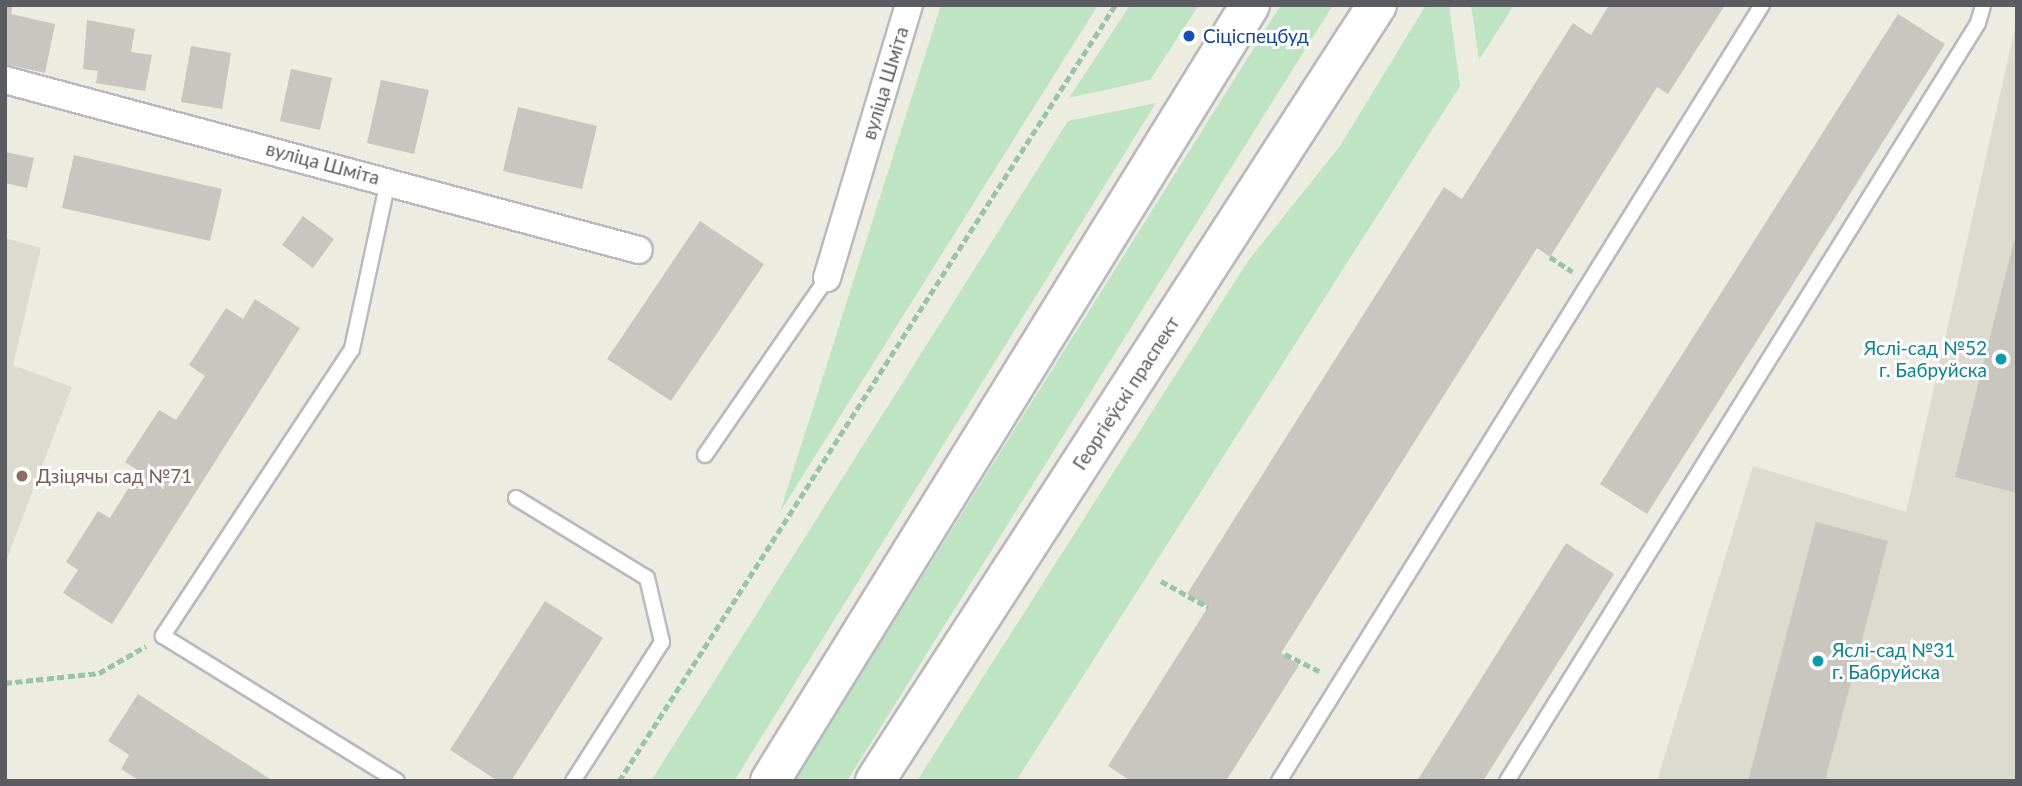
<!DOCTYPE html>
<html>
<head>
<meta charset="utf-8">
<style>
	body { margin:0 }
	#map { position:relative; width:2022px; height:786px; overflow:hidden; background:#edece1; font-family:Lato,sans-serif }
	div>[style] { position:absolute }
	.education>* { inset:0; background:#dddbcf }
	.green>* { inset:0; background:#bee4c3 }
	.building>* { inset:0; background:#c8c6bf }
	.path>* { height:4.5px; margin-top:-2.25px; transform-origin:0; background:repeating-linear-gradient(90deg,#97c5aa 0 7px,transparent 0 10.5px) }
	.roads { filter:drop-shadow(2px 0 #b9bac0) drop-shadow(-2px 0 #b9bac0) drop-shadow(0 2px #b9bac0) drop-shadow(0 -2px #b9bac0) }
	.service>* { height:14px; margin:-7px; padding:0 7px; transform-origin:7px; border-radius:7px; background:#fff }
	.minor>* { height:26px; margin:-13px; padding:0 13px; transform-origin:13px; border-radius:13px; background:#fff }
	.secondary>* { height:38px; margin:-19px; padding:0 19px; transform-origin:19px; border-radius:19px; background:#fff }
	.dots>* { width:19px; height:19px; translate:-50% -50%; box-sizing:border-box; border:4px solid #fff; border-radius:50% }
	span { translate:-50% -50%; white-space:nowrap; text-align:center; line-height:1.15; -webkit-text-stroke:6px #fff; paint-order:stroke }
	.transit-label { font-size:19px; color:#164399 }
	.left { translate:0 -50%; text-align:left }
	.street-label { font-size:19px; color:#5a5c62 }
	.culture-label { font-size:19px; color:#0d838f }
	.right { translate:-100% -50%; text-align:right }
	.education-label { font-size:19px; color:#785e54 }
	.frame { position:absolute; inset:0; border:7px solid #5a5c62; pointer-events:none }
</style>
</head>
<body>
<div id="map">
	<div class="education">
		<div style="clip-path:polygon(2017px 19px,2017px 781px,1657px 781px,1753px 466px,1906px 512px)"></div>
		<div style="clip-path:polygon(5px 238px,41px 248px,13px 365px,72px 387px,5px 564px)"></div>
	</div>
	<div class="green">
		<div style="clip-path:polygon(941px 5px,1098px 5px,780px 512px)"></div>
		<div style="clip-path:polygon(1130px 5px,1199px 5px,1150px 80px,1069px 98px)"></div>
		<div style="clip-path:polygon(1281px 5px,1333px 5px,847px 781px,794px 781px)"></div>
		<div style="clip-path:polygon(1426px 5px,1449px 5px,1460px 86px,1016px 781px,917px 781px,1248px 261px,1340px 146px)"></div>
		<div style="clip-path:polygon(1471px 5px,1514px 5px,1479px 60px)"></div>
		<div style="clip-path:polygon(1156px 103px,734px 781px,651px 781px,1068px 121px)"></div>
	</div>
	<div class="building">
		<div style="clip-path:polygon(5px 5px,13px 5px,11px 14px,55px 24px,45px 73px,5px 64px)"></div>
		<div style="clip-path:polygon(1609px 5px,1725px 5px,1668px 94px,1657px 87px,1550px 257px,1537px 248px,1281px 653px,1299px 665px,1226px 781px,1131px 781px,1108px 766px,1208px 607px,1187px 594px,1444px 187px,1462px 199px,1573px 23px,1591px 35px)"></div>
		<div style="clip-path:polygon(1898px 14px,1945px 44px,1647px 514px,1600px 484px)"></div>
		<div style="clip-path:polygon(87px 20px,135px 29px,131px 52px,152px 55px,145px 91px,96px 83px,98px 71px,83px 69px)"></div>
		<div style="clip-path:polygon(191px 46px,231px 53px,222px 109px,181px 102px)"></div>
		<div style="clip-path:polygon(291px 69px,332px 78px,320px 130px,280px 121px)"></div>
		<div style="clip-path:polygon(381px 80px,429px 90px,414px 154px,367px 143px)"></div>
		<div style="clip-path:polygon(518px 107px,597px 126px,582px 189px,503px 171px)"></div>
		<div style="clip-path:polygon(5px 152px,34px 158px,27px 188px,5px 183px)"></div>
		<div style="clip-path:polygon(74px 155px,222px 189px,210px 241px,62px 208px)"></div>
		<div style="clip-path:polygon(303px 216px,334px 239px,313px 268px,282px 245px)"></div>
		<div style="clip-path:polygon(700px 221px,764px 264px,671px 401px,607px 359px)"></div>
		<div style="clip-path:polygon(2014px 241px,2017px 241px,2017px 493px,1955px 477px)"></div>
		<div style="clip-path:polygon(255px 299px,300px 328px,112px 624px,63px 593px,78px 570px,66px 562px,98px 511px,110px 518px,139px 471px,125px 462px,159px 410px,176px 420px,205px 376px,189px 365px,226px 308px,243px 319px)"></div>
		<div style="clip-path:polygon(1816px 522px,1888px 541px,1825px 781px,1748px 781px)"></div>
		<div style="clip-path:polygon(1566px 543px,1614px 574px,1483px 781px,1417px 781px)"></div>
		<div style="clip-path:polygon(545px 601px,603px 638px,511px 781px,498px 781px,450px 750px)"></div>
		<div style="clip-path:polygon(138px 694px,273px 781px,140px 781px,121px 769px,129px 755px,108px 741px)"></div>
	</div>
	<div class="path">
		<div style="left:1550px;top:257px;width:27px;rotate:33deg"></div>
		<div style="left:1161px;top:581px;width:54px;rotate:29deg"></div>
		<div style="left:1285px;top:654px;width:40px;rotate:26.6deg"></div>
		<div style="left:5px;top:683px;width:95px;rotate:-6.1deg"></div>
		<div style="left:99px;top:673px;width:54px;rotate:-29.9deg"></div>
		<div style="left:619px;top:781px;width:921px;rotate:-57.41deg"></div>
	</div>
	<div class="roads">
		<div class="service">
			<div style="left:388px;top:181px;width:172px;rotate:102.1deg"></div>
			<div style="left:352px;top:349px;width:344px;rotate:123.4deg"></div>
			<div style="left:163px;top:636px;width:275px;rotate:31.8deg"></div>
			<div style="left:705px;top:455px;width:215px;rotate:-55.4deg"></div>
			<div style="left:516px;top:498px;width:153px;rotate:31.4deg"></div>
			<div style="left:647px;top:578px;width:66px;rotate:76.8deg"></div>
			<div style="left:662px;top:642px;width:165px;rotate:122.6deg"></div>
			<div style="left:1279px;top:781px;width:914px;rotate:-58.1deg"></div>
			<div style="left:1507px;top:781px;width:892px;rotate:-58.14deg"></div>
			<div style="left:1978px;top:23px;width:19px;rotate:-74deg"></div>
		</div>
		<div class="minor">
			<div style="left:5px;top:80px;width:656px;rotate:15.01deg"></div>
			<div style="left:827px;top:278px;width:285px;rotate:-73.3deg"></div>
		</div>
		<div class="secondary">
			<div style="left:770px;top:781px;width:912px;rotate:-58.26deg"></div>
			<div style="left:875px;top:781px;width:924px;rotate:-57.1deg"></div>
		</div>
	</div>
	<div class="dots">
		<div style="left:1189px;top:36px;background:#1a4fb4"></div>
		<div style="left:2001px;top:359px;background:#0f9aa8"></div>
		<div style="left:22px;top:476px;background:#8d6e63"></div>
		<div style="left:1818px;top:661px;background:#0f9aa8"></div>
	</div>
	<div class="transit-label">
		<span class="left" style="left:1203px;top:36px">Сіціспецбуд</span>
	</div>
	<div class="street-label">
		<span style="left:885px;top:83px;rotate:-73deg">вуліца Шміта</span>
		<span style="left:323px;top:163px;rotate:15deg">вуліца Шміта</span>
		<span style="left:1126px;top:393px;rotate:-57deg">Георгіеўскі праспект</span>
	</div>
	<div class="culture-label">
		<span class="right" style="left:1987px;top:359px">Яслі-сад №52<br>г. Бабруйска</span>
		<span class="left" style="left:1832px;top:661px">Яслі-сад №31<br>г. Бабруйска</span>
	</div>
	<div class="education-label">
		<span class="left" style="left:36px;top:476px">Дзіцячы сад №71</span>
	</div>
	<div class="frame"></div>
</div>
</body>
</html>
